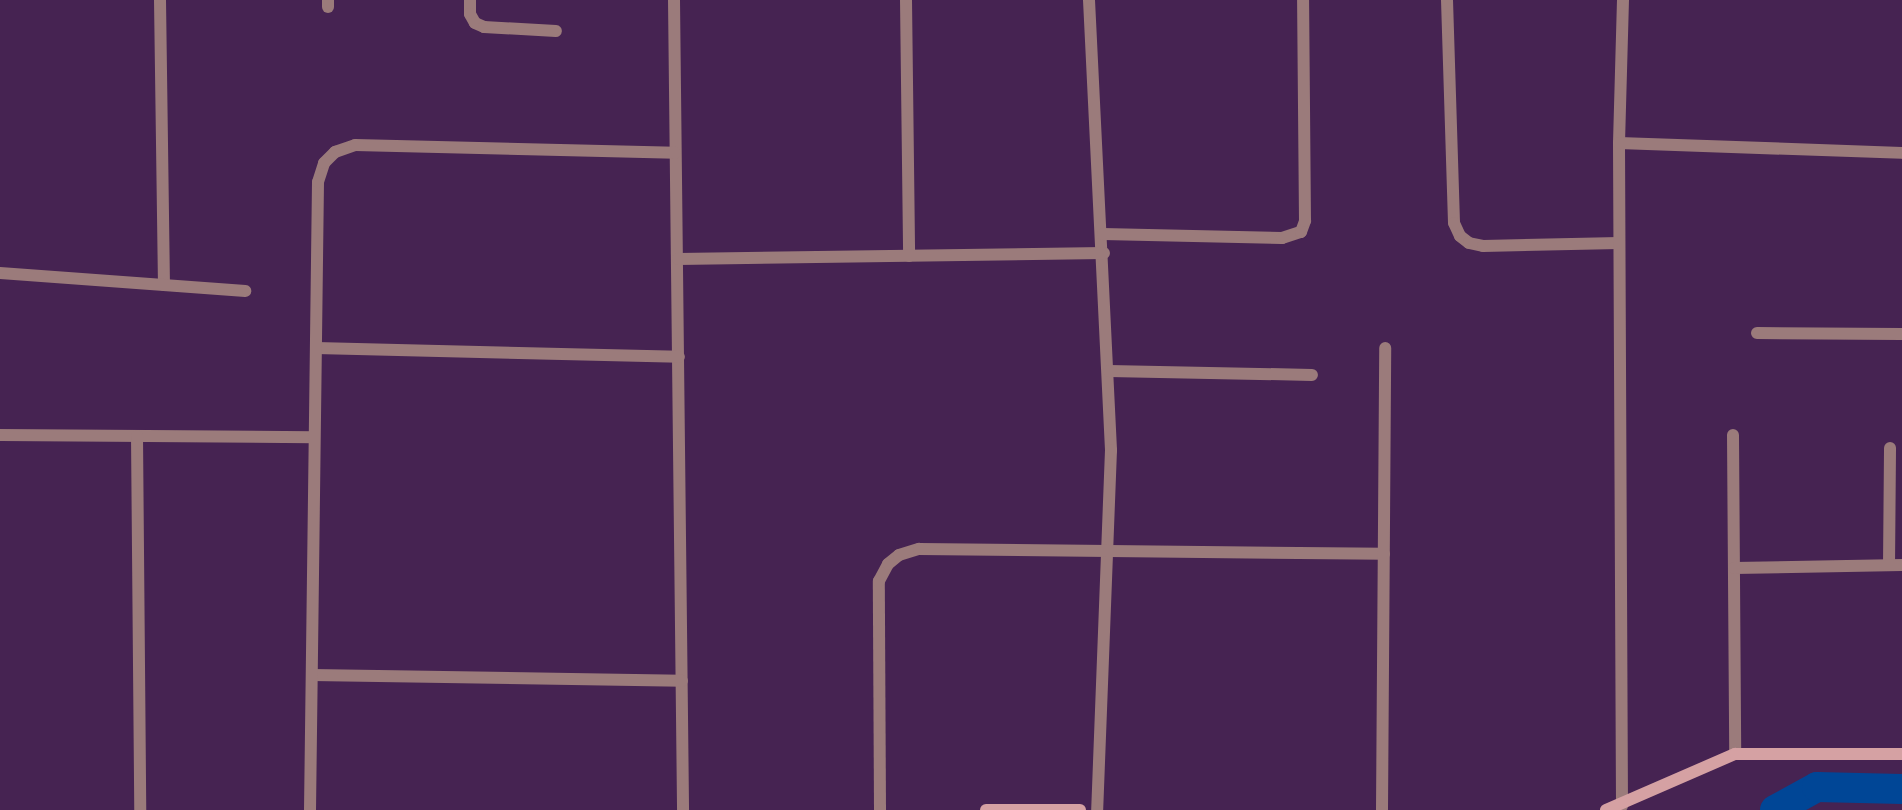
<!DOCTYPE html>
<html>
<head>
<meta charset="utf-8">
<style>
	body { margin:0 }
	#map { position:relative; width:1902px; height:810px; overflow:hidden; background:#462352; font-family:"Noto Sans",sans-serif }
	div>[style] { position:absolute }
	.canal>* { height:30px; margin:-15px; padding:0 15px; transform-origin:15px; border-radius:15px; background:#004696 }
	.street>* { height:12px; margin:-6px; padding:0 6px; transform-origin:6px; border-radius:6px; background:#9b7b7b }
	.secondary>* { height:12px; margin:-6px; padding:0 6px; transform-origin:6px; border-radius:6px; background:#d5a1a3 }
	span { translate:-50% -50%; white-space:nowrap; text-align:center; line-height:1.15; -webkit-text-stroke:6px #3c1947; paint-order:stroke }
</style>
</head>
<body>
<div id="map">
	<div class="canal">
		<div style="left:1775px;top:810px;width:48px;rotate:-28.7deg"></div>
		<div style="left:1817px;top:787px;width:85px;rotate:1.3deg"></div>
	</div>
	<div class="street">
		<div style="left:160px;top:0;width:285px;rotate:89.2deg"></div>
		<div style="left:470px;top:0;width:14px;rotate:90deg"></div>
		<div style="left:470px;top:14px;width:10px;rotate:61deg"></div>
		<div style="left:475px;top:23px;width:10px;rotate:24deg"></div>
		<div style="left:484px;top:27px;width:72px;rotate:3.2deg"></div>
		<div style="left:674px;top:0;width:810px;rotate:89.36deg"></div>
		<div style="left:906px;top:0;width:256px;rotate:89.3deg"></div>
		<div style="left:1089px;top:0;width:451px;rotate:87.2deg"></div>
		<div style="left:1111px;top:450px;width:360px;rotate:92.2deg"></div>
		<div style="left:1447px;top:0;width:223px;rotate:88.2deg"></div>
		<div style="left:1454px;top:223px;width:14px;rotate:65deg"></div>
		<div style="left:1460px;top:236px;width:11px;rotate:38deg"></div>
		<div style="left:1469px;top:243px;width:14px;rotate:12deg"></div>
		<div style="left:1483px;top:246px;width:136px;rotate:-1.3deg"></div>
		<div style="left:328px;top:7px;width:7px;rotate:-90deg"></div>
		<div style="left:1619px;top:143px;width:143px;rotate:-88.4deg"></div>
		<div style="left:1103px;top:234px;width:179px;rotate:1.3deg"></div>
		<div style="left:1282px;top:238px;width:20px;rotate:-18deg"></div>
		<div style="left:1301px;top:232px;width:12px;rotate:-70deg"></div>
		<div style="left:1305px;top:221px;width:221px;rotate:-90.5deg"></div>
		<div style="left:678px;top:259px;width:426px;rotate:-0.8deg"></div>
		<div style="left:0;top:273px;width:246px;rotate:4.2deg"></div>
		<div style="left:1757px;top:333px;width:145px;rotate:0.4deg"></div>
		<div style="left:316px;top:348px;width:363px;rotate:1.4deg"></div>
		<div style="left:1109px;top:371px;width:203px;rotate:1.1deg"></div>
		<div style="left:0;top:435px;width:314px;rotate:0.4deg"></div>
		<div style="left:1733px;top:435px;width:319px;rotate:89.6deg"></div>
		<div style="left:137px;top:436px;width:374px;rotate:89.5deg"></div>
		<div style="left:1889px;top:565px;width:117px;rotate:-89.5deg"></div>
		<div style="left:1734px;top:568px;width:168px;rotate:-1deg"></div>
		<div style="left:312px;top:675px;width:370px;rotate:0.9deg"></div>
		<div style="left:1622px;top:806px;width:663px;rotate:-90.26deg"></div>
		<div style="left:1619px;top:143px;width:283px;rotate:2deg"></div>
		<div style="left:310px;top:810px;width:628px;rotate:-89.27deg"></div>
		<div style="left:318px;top:182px;width:20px;rotate:-72deg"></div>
		<div style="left:324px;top:163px;width:16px;rotate:-45deg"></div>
		<div style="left:335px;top:152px;width:21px;rotate:-19deg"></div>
		<div style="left:355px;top:145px;width:320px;rotate:1.4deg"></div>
		<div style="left:880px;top:810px;width:229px;rotate:-90.3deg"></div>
		<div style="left:879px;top:581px;width:19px;rotate:-62deg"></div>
		<div style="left:888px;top:564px;width:14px;rotate:-39deg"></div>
		<div style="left:899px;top:555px;width:21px;rotate:-17deg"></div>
		<div style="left:919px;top:549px;width:465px;rotate:0.6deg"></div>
		<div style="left:1382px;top:810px;width:462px;rotate:-89.6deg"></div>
	</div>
	<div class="secondary">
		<div style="left:986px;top:810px;width:94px"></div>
		<div style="left:1606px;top:810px;width:141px;rotate:-23.5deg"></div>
		<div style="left:1735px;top:754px;width:167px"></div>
	</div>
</div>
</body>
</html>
